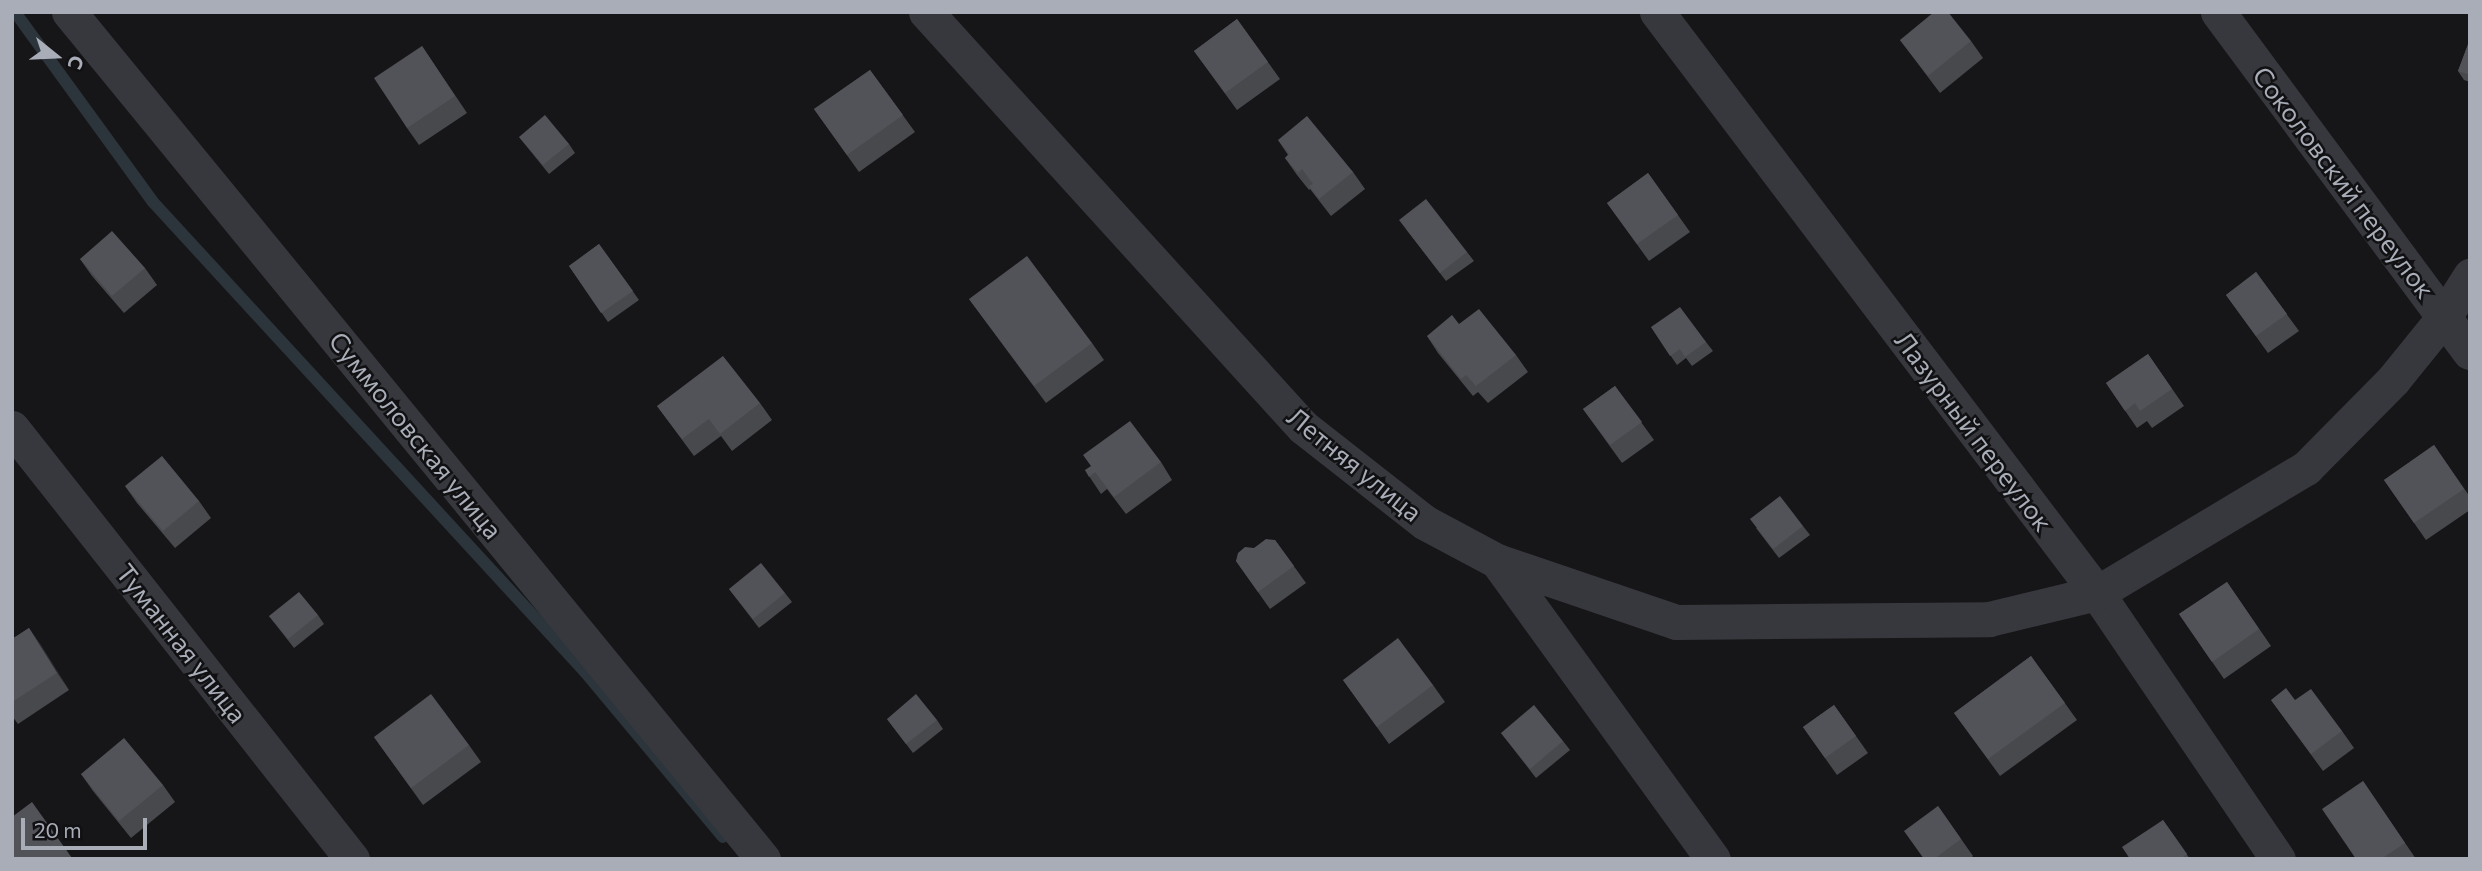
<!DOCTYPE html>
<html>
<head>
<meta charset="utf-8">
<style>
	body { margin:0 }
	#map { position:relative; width:2482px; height:871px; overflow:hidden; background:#161618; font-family:Commissioner,sans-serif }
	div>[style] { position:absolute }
	.stream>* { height:12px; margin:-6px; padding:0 6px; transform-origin:6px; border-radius:6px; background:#2c353c }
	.street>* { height:35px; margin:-17.5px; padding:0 17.5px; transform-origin:17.5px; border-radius:17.5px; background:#37383d }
	.wall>* { inset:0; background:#47494d }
	.shaded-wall>* { inset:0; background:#2f3033 }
	.building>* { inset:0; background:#525359 }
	span { translate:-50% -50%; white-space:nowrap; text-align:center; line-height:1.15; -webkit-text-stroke:5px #111113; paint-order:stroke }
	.street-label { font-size:26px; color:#a8adb8 }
	.frame { position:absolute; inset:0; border:14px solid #a8adb8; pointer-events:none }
	.north { position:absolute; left:21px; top:21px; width:70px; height:70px; -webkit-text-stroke:5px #111113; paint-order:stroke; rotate:108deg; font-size:19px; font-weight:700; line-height:28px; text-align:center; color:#a8adb8 }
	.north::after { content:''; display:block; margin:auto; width:24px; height:32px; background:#a8adb8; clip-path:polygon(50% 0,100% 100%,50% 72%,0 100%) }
	.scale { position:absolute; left:21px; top:818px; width:126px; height:32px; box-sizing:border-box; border:4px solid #a8adb8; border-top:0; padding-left:9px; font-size:21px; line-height:24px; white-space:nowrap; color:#a8adb8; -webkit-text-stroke:5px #111113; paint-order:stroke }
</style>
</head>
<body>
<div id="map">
	<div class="stream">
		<div style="left:15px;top:12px;width:235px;rotate:54deg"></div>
		<div style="left:153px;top:202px;width:638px;rotate:47.41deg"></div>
		<div style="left:585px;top:672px;width:215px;rotate:50.1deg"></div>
	</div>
	<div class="street">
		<div style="left:69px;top:12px;width:1095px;rotate:50.67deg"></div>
		<div style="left:926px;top:12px;width:561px;rotate:47.75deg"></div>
		<div style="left:1303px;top:427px;width:154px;rotate:38.1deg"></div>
		<div style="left:1424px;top:522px;width:83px;rotate:28.1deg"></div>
		<div style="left:1497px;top:561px;width:368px;rotate:54.1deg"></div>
		<div style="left:1657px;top:12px;width:729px;rotate:52.86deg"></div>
		<div style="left:2097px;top:593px;width:322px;rotate:55.8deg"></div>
		<div style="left:2218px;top:12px;width:423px;rotate:53.5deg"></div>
		<div style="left:12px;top:428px;width:549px;rotate:51.73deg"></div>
		<div style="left:1497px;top:561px;width:189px;rotate:18.8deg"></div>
		<div style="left:1676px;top:622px;width:313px;rotate:-0.5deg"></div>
		<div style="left:1989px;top:619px;width:111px;rotate:-13.5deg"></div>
		<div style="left:2097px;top:593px;width:244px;rotate:-30.9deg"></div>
		<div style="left:2306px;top:468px;width:124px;rotate:-45.3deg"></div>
		<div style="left:2393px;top:380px;width:81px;rotate:-51deg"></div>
		<div style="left:2444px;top:317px;width:49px;rotate:-57.6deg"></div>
	</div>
	<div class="wall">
		<div style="clip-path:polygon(1237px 19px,1280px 79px,1237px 110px,1194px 51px)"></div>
		<div style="clip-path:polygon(2470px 39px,2470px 82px,2464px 80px,2458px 71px)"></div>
		<div style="clip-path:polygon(1900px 40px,1971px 41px,1983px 58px,1940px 93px)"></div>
		<div style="clip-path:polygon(422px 46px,467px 113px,419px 145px,407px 128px)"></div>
		<div style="clip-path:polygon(870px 70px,915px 132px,859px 172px,814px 109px)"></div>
		<div style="clip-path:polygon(519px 137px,569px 144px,575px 153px,549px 174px)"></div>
		<div style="clip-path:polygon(1278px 140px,1353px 172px,1365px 189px,1331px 216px,1310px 189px,1309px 190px,1297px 175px,1285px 158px,1288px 155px)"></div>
		<div style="clip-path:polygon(1648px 173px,1690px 232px,1649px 261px,1607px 203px)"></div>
		<div style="clip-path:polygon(1406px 229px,1467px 252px,1474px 261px,1446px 281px)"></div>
		<div style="clip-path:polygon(599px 244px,639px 300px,608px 322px,569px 266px)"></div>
		<div style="clip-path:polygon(80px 259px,145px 268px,157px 285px,124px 313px,92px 276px)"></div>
		<div style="clip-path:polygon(2256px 272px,2299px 331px,2268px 353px,2226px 295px)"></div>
		<div style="clip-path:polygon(969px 299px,1092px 343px,1104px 360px,1046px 403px)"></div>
		<div style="clip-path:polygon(1459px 324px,1516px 355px,1528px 372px,1488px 403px,1478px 392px,1473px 396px,1438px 353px,1427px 336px)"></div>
		<div style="clip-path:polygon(1651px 327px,1706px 342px,1713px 351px,1692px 366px,1686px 358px,1677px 365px)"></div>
		<div style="clip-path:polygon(2148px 354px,2184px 406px,2152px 428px,2147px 421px,2137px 428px,2106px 383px)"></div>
		<div style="clip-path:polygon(1615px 386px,1654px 440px,1622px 463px,1583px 409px)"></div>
		<div style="clip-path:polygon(760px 403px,772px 420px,732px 451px,721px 436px,694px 456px,657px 406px)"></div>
		<div style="clip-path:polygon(2434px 445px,2470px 497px,2470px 510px,2426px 540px,2384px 480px)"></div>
		<div style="clip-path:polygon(1161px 462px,1172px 480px,1126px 514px,1107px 489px,1101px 494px,1085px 470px)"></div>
		<div style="clip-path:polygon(125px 486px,199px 501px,211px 518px,175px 548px,137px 503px)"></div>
		<div style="clip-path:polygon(1803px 526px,1810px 535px,1779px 558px,1756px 528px)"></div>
		<div style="clip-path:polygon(1275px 540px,1306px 583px,1270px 609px,1236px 561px,1254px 548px)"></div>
		<div style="clip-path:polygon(2227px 582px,2271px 646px,2224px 679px,2179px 614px)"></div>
		<div style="clip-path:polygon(729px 589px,785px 593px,792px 602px,759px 628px)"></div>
		<div style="clip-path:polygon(318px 615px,324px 624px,294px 648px,269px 616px)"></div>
		<div style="clip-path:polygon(29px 628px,69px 690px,18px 724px,12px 716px,12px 639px)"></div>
		<div style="clip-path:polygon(2031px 656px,2077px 720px,2000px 776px,1954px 713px)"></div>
		<div style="clip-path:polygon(1343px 680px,1433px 685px,1445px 702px,1389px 744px)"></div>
		<div style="clip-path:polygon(2271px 700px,2295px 700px,2342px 731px,2354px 748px,2323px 771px)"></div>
		<div style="clip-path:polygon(1834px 705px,1868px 753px,1837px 775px,1803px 727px)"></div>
		<div style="clip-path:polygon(887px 719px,937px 720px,943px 729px,913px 753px)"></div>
		<div style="clip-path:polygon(1501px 733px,1563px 741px,1570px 750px,1536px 778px)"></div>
		<div style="clip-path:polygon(374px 737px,469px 745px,481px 762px,423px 805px)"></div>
		<div style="clip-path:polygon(81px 774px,163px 785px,175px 802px,131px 838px,93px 791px)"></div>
		<div style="clip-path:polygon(2363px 781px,2416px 859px,2356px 859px)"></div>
		<div style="clip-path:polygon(1938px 806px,1973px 856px,1970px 859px,1924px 859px)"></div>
		<div style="clip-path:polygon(2163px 820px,2190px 859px,2130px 859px)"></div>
	</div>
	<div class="shaded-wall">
		<div style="clip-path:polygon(29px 628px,41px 645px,69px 690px,57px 673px)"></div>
	</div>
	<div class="building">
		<div style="clip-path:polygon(1934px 12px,1948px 12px,1971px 41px,1928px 76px,1900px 40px)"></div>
		<div style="clip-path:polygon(1237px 19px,1268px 62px,1225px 93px,1194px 51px)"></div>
		<div style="clip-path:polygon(2470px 39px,2470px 75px,2458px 71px)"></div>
		<div style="clip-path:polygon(422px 46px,455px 96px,407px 128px,374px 78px)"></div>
		<div style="clip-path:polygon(870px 70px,903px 115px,847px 155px,814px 109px)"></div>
		<div style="clip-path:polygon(545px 115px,569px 144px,543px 165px,519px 137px)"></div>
		<div style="clip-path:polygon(1307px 116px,1353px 172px,1319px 199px,1309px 186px,1313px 184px,1302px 169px,1298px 173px,1285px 158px,1289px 154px,1278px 140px)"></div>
		<div style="clip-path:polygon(1648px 173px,1678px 215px,1637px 244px,1607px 203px)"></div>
		<div style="clip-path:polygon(1426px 199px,1467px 252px,1440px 273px,1399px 220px)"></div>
		<div style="clip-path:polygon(112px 231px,145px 268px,112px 296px,80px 259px)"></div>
		<div style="clip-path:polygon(599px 244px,633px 291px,601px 313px,569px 266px)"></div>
		<div style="clip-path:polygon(1027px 256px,1092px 343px,1034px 386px,969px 299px)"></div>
		<div style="clip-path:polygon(2256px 272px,2287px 314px,2256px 336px,2226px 295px)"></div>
		<div style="clip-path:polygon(1680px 307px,1706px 342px,1685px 357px,1680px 349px,1670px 356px,1651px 327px)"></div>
		<div style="clip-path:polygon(1479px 309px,1516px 355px,1476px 386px,1466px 375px,1461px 379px,1427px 336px,1452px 315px,1459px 324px)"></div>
		<div style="clip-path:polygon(2148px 354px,2172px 389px,2140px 411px,2135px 403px,2125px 411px,2106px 383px)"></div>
		<div style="clip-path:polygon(723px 356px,760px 403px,720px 434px,709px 419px,682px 439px,657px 406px)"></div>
		<div style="clip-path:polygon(1615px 386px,1642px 422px,1610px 445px,1583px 409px)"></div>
		<div style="clip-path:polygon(1130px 421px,1161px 462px,1114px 497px,1095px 472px,1089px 477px,1085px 470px,1091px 466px,1083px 455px)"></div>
		<div style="clip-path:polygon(2434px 445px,2464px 489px,2414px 523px,2384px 480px)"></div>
		<div style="clip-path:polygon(162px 456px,199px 501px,163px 531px,125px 486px)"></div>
		<div style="clip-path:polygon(1780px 496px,1803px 526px,1773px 549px,1750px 519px)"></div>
		<div style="clip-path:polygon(1266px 539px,1275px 540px,1294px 566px,1258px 592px,1236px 561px,1238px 553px,1245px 547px,1254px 548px)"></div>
		<div style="clip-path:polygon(761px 563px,785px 593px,753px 619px,729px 589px)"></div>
		<div style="clip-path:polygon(2227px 582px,2259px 629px,2212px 662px,2179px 614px)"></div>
		<div style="clip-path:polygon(299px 592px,318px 615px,288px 639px,269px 616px)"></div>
		<div style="clip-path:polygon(29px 628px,57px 673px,12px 702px,12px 639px)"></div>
		<div style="clip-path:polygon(1398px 638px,1433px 685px,1377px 727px,1343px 680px)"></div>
		<div style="clip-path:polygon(2031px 656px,2065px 703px,1988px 759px,1954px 713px)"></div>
		<div style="clip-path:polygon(2286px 688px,2295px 700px,2311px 689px,2342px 731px,2311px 754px,2271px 700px)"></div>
		<div style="clip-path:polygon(431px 694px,469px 745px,411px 788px,374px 737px)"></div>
		<div style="clip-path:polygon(916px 694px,937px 720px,906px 744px,887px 719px)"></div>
		<div style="clip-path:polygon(1534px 705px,1563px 741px,1530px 769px,1501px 733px)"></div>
		<div style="clip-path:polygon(1834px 705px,1856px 736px,1825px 758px,1803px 727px)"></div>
		<div style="clip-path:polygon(124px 738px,163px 785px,119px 821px,81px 774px)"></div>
		<div style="clip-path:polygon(2363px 781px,2405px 843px,2381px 859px,2356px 859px,2322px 809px)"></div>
		<div style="clip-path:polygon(32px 802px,72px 858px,12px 859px,12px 817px)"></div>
		<div style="clip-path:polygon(1938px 806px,1961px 839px,1934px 859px,1924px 859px,1904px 831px)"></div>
		<div style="clip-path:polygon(2163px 820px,2187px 854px,2181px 859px,2130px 859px,2122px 847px)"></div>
	</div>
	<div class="street-label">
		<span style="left:2344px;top:182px;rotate:53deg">Соколовский переулок</span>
		<span style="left:1974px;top:431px;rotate:53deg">Лазурный переулок</span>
		<span style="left:416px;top:435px;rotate:51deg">Суммоловская улица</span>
		<span style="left:1355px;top:464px;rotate:39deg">Летняя улица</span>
		<span style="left:182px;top:643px;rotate:52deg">Туманная улица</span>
	</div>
	<div class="frame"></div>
	<div class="north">С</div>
	<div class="scale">20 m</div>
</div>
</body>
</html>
